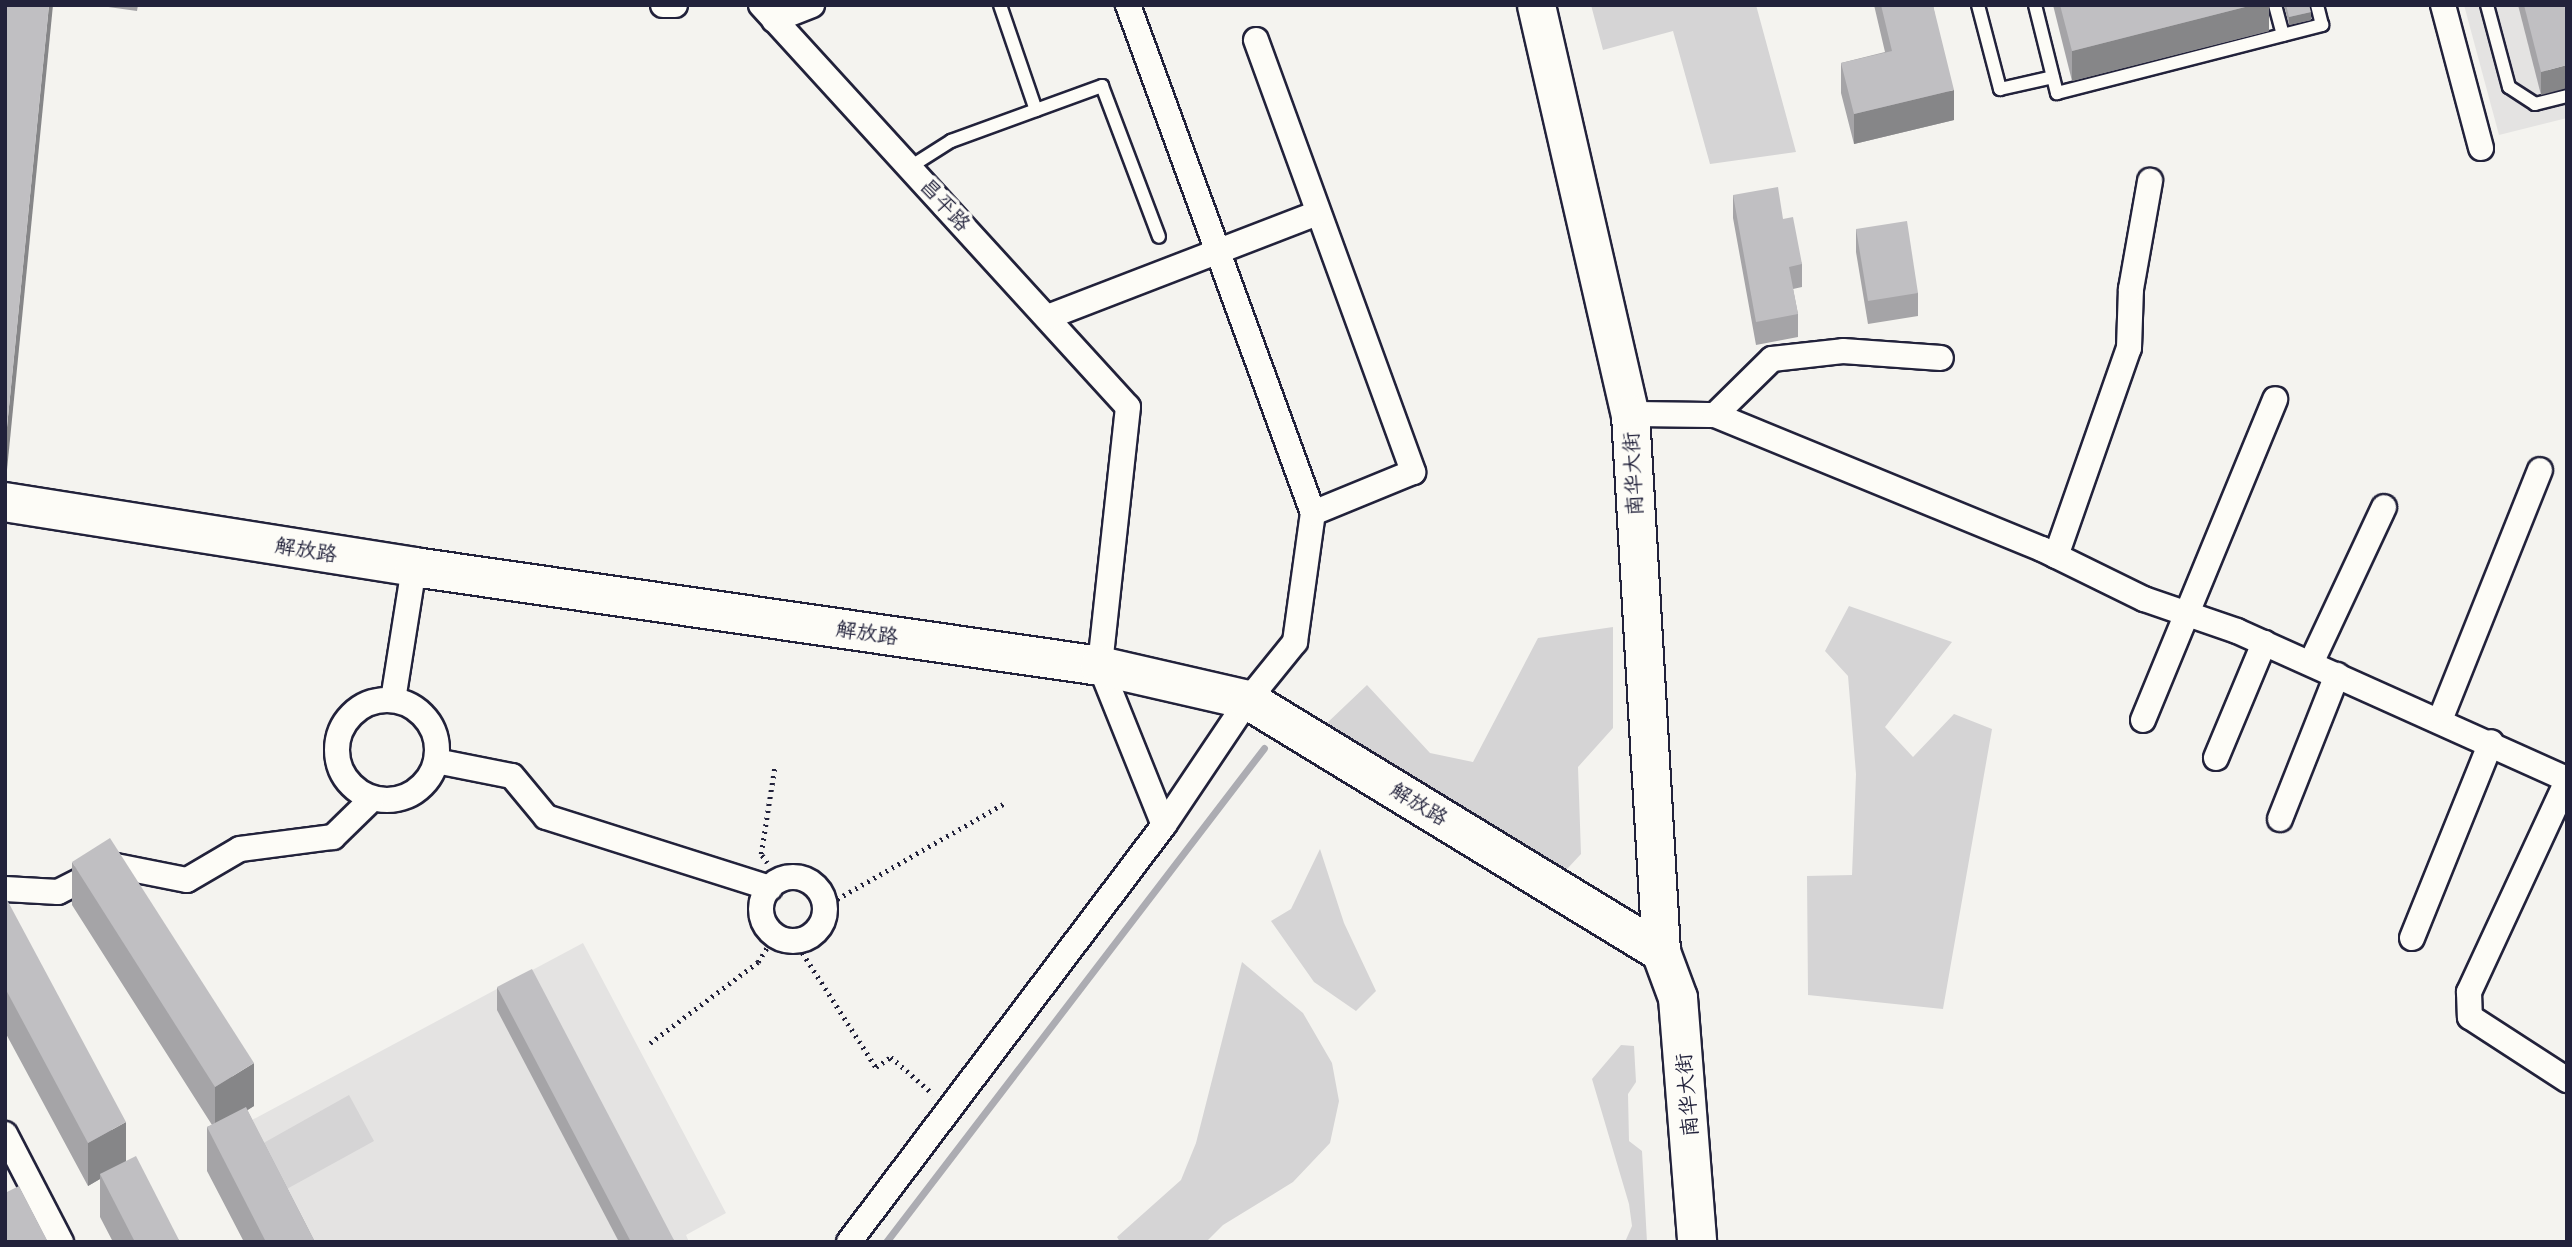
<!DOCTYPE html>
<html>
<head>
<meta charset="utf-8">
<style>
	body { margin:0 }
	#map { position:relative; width:2572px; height:1247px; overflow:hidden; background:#f4f3ef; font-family:Delius,"LXGW WenKai TC",sans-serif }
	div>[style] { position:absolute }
	.built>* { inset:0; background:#e4e3e2 }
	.green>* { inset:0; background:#d5d4d5 }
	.stream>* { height:7px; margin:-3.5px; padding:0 3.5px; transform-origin:3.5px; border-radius:3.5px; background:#acacb2 }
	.path>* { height:4.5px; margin-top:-2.25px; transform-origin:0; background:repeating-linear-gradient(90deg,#22223b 0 2px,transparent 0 7px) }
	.roads { filter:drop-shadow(2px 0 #22223b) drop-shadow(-2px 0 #22223b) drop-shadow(0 2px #22223b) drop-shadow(0 -2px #22223b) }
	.lane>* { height:12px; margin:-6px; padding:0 6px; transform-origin:6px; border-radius:6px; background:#fdfcf7 }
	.street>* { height:24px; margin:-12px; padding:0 12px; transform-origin:12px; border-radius:12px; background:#fdfcf7 }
	.street>.ring { margin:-12px; padding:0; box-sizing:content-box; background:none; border:24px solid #fdfcf7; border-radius:50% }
	.secondary>* { height:37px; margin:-18.5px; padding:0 18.5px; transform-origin:18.5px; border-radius:18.5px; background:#fdfcf7 }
	.highway>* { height:38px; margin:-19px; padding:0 19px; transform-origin:19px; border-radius:19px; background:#fdfcf7 }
	.wall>* { inset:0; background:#a5a4a7 }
	.shaded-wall>* { inset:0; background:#868688 }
	.building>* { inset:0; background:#c0bfc2 }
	span { translate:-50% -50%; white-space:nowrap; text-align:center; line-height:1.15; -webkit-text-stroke:7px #fdfcf7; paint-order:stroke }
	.street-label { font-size:21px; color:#22223b }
	.frame { position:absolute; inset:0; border:7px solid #22223b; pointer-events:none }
</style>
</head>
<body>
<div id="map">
	<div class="built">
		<div style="clip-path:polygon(2464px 5px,2567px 5px,2567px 118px,2499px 135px)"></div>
		<div style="clip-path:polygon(583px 943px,726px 1213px,686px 1235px,689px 1242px,295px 1242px,237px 1128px)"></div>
	</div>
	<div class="green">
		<div style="clip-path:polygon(1591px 5px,1756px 5px,1796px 152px,1710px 164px,1673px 31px,1603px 50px)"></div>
		<div style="clip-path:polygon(1849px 606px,1952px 642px,1885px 727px,1913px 757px,1954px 714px,1992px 729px,1943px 1009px,1808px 995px,1807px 876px,1852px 875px,1856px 774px,1848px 676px,1825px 651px)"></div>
		<div style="clip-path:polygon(1613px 627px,1613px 728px,1578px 767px,1581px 854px,1553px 884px,1326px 724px,1367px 685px,1430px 753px,1473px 762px,1538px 638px)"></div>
		<div style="clip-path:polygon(1320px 849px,1344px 923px,1376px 991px,1356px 1011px,1314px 982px,1271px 921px,1291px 909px)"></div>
		<div style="clip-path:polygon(1242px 962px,1303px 1013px,1332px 1063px,1339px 1101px,1330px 1143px,1293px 1182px,1223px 1225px,1206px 1242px,1120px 1242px,1117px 1237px,1181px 1180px,1196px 1143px)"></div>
		<div style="clip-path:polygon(1621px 1045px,1634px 1046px,1636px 1082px,1628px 1094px,1629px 1141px,1642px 1151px,1647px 1242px,1625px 1242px,1632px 1226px,1629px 1204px,1592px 1079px)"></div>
		<div style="clip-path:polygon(349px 1095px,374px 1141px,285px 1190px,260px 1145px)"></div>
	</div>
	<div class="stream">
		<div style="left:886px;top:1242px;width:622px;rotate:-52.58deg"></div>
	</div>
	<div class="path">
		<div style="left:767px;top:863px;width:11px;rotate:-124deg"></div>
		<div style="left:761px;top:854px;width:90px;rotate:-81.1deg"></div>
		<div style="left:825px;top:906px;width:207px;rotate:-29.8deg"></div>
		<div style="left:795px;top:941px;width:150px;rotate:57.3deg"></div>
		<div style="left:876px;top:1067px;width:18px;rotate:-34deg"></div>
		<div style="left:891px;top:1057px;width:56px;rotate:41.4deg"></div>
		<div style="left:650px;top:1043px;width:135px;rotate:-36.9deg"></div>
		<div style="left:758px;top:962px;width:32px;rotate:-58deg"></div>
	</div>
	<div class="roads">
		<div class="lane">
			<div style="left:1000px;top:5px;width:111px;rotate:71.1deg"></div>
			<div style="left:1978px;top:5px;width:87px;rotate:75.3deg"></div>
			<div style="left:2000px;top:89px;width:54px;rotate:-12.8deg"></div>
			<div style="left:2035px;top:5px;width:91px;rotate:76deg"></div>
			<div style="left:2057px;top:93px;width:274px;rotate:-14.4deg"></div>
			<div style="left:2322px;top:25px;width:21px;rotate:-104deg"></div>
			<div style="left:2275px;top:5px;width:31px;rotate:75deg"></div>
			<div style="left:2487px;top:5px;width:85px;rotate:75deg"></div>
			<div style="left:2509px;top:87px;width:31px;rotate:33deg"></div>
			<div style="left:2535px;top:104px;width:33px;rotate:-14deg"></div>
			<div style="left:910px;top:167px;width:49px;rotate:-32.4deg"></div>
			<div style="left:951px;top:141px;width:161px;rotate:-20deg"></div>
			<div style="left:1102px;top:86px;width:161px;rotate:69.3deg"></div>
		</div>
		<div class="street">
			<div style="left:663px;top:5px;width:12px"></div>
			<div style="left:761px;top:5px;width:544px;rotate:47.61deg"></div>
			<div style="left:1128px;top:407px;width:261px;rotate:96.2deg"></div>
			<div style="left:1100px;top:666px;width:171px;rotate:68.1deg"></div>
			<div style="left:2443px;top:5px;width:148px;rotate:75.1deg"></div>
			<div style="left:774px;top:20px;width:41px;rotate:-21.5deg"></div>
			<div style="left:1256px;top:40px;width:460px;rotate:70deg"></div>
			<div style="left:1413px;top:472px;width:108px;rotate:157.7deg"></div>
			<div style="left:1048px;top:317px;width:289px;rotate:-21.1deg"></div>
			<div style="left:1630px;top:414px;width:85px;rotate:0.7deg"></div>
			<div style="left:1715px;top:415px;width:353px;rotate:22.3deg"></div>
			<div style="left:2042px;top:549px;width:114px;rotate:26.1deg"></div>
			<div style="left:2144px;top:599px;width:98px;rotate:19deg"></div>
			<div style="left:2237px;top:631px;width:362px;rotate:24.2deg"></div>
			<div style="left:1715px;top:415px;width:80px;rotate:-44.5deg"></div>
			<div style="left:1772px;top:359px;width:71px;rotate:-6.4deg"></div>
			<div style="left:1843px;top:351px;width:98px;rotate:4.1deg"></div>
			<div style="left:2056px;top:556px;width:220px;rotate:-70.7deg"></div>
			<div style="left:2129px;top:348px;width:59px;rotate:-88.1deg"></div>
			<div style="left:2131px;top:289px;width:110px;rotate:-80deg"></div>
			<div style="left:2311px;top:663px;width:172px;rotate:-64.9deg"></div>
			<div class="ring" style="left:337px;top:700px;width:76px;height:76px"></div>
			<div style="left:393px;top:700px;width:135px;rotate:-81deg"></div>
			<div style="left:2143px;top:720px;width:347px;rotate:-67.6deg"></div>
			<div style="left:2440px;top:720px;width:269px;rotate:-68.2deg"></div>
			<div style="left:2216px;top:758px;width:125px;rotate:-67.3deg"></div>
			<div style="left:436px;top:761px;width:77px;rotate:11.2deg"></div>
			<div style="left:512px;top:776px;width:53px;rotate:50.3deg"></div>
			<div style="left:546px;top:817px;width:235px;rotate:17.6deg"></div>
			<div style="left:2567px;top:781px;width:233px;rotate:114.9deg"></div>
			<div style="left:2469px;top:992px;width:25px;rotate:88deg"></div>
			<div style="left:2470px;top:1017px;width:116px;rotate:33deg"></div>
			<div style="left:2280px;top:819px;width:155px;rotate:-68.4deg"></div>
			<div class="ring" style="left:761px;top:877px;width:40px;height:40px"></div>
			<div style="left:5px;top:889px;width:53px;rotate:3.2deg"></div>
			<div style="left:58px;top:892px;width:59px;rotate:-27deg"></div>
			<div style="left:111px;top:865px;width:77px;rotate:11.2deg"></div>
			<div style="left:187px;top:880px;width:61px;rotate:-30.3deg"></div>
			<div style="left:240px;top:849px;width:94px;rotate:-7.4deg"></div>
			<div style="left:333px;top:837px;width:54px;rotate:-44.3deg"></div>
			<div style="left:2412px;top:938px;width:211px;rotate:-68deg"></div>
			<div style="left:5px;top:1134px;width:122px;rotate:62.6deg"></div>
			<div style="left:849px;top:1242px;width:523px;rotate:-52.93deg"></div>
			<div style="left:1164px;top:825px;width:151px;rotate:-56.1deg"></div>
			<div style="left:1248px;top:700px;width:75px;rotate:-51deg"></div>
			<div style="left:1295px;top:642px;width:130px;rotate:-82.1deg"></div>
			<div style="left:1313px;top:513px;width:541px;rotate:-110.01deg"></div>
		</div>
		<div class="secondary">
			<div style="left:1536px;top:5px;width:420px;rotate:77.1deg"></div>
			<div style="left:1630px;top:414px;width:539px;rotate:86.7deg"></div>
		</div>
		<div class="highway">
			<div style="left:5px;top:502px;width:414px;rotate:9deg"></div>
			<div style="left:414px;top:567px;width:693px;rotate:8.21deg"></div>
			<div style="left:1100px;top:666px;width:152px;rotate:12.9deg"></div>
			<div style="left:1248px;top:700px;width:484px;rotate:31.4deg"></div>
			<div style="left:1661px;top:952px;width:49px;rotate:69.7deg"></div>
			<div style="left:1678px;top:998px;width:245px;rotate:85.5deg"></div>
		</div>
	</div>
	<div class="wall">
		<div style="clip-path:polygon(94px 5px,138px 5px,137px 11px)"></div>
		<div style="clip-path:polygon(1874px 5px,1933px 5px,1954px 120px,1854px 144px,1841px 93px,1841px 63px,1885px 52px)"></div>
		<div style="clip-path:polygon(2053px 5px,2269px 5px,2269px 31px,2072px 81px)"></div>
		<div style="clip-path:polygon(2284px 5px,2309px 5px,2311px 20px,2289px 25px)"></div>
		<div style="clip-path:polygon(2518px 5px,2564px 5px,2541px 95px)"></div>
		<div style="clip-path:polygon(1733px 195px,1783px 219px,1802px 264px,1802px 287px,1793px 289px,1798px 314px,1798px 337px,1756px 345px,1733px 218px)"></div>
		<div style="clip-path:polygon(1856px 229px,1918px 293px,1918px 316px,1868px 324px,1856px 252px)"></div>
		<div style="clip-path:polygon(72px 862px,254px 1106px,247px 1110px,315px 1242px,244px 1242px,207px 1171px,207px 1127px,212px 1125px,72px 905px)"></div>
		<div style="clip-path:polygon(5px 896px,126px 1161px,180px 1242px,113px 1242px,100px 1217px,100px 1179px,88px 1186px,5px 1032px)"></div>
		<div style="clip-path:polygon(497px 987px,675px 1242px,619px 1242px,497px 1010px)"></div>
	</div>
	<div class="shaded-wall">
		<div style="clip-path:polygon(49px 5px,53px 5px,5px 490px,5px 447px)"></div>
		<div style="clip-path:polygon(2253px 5px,2269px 5px,2269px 31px,2072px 81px,2072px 51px)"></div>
		<div style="clip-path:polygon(2311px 12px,2311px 20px,2289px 25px,2289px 17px)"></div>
		<div style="clip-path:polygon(2567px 65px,2567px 88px,2541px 95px,2541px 72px)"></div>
		<div style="clip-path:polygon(1954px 90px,1954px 120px,1854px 144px,1854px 114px)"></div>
		<div style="clip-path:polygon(254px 1063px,254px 1106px,215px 1131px,215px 1087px)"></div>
		<div style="clip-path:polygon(126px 1122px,126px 1166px,100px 1174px,100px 1179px,88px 1186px,88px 1143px)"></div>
	</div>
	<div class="building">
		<div style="clip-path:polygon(5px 5px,49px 5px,5px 447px)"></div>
		<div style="clip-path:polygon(1881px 5px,1933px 5px,1954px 90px,1854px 114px,1841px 63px,1892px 51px)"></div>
		<div style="clip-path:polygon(2060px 5px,2253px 5px,2072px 51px)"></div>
		<div style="clip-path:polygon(2286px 5px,2309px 5px,2311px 12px,2289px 17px)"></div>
		<div style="clip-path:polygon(2524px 5px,2564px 5px,2567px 15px,2567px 65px,2541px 72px)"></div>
		<div style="clip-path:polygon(1778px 187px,1783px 219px,1793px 217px,1802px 264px,1789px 267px,1798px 314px,1756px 322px,1733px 195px)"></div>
		<div style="clip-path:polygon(1907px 221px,1918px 293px,1868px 301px,1856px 229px)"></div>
		<div style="clip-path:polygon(110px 838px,254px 1063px,215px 1087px,72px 862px)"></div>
		<div style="clip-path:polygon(5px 896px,126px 1122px,88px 1143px,5px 988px)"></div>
		<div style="clip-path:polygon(532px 969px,675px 1242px,631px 1242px,497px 987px)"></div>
		<div style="clip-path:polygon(246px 1107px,315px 1242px,266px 1242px,207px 1127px)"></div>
		<div style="clip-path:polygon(136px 1156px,180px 1242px,135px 1242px,100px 1174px)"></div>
		<div style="clip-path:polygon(19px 1186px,48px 1242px,5px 1242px,5px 1193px)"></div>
	</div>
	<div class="street-label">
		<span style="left:945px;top:205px;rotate:47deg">昌平路</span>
		<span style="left:1633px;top:474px;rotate:-93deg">南华大街</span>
		<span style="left:306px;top:550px;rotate:9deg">解放路</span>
		<span style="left:867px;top:633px;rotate:8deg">解放路</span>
		<span style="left:1419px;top:804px;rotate:31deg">解放路</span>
		<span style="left:1687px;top:1095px;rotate:-95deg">南华大街</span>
	</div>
	<div class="frame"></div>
</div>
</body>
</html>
